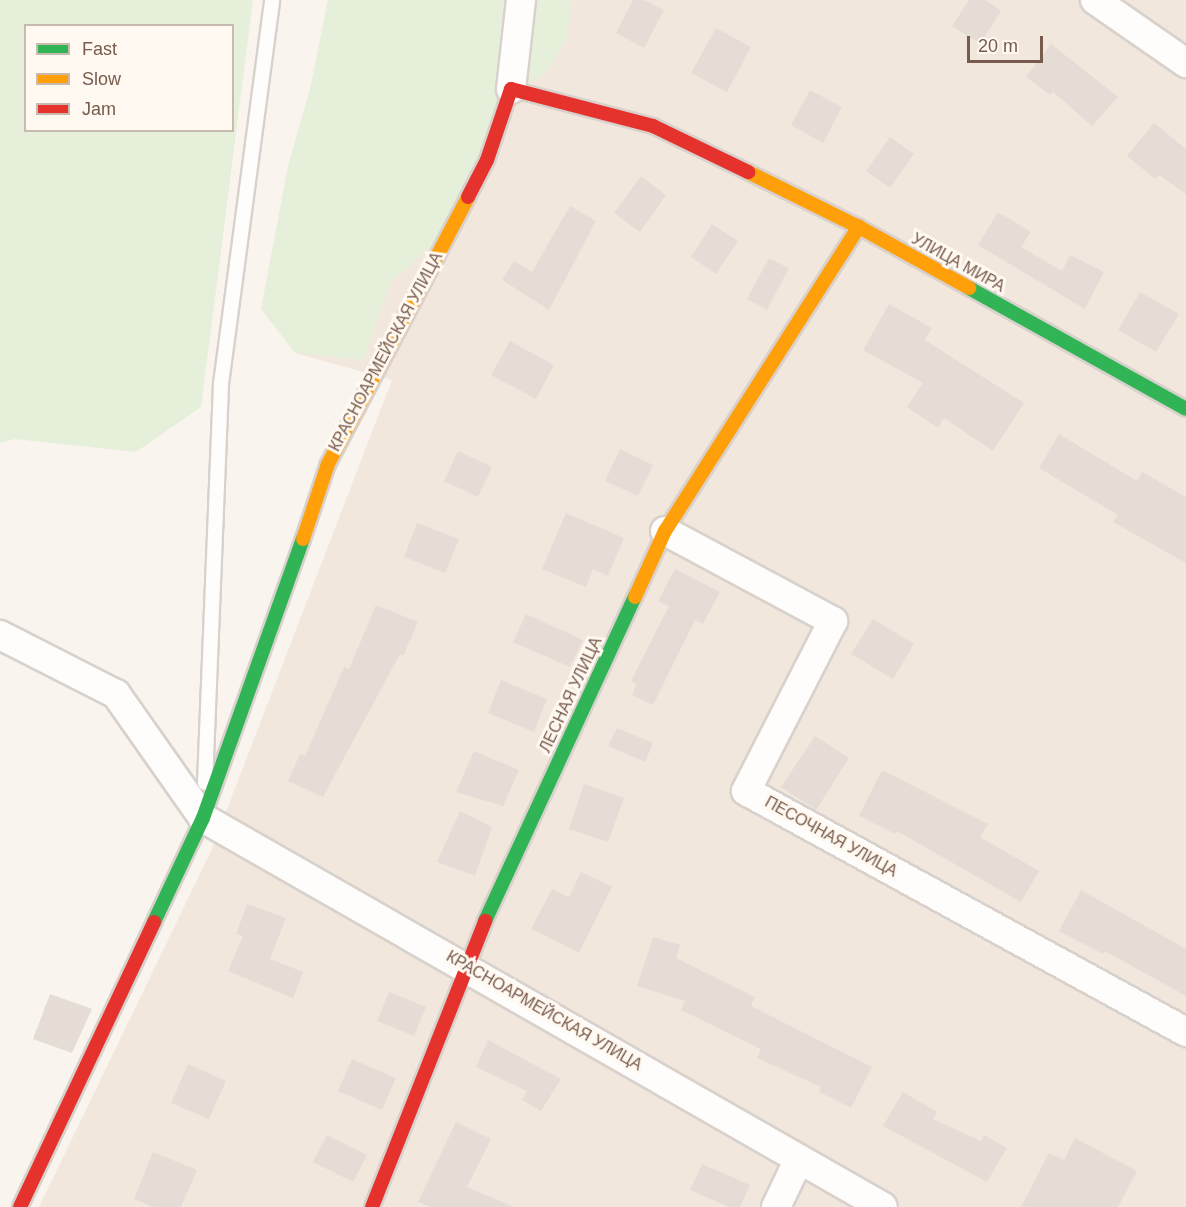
<!DOCTYPE html>
<html>
<head>
<meta charset="utf-8">
<style>
	body { margin:0 }
	#map { position:relative; width:1186px; height:1207px; overflow:hidden; background:#f9f4ee; font-family:Arial,sans-serif }
	div>[style] { position:absolute }
	.residential>* { inset:0; background:#f1e7dc }
	.green>* { inset:0; background:#e6efd9 }
	.building>* { inset:0; background:#e5ddd5 }
	.roads { filter:drop-shadow(2px 0 #d8d1cc) drop-shadow(-2px 0 #d8d1cc) drop-shadow(0 2px #d8d1cc) drop-shadow(0 -2px #d8d1cc) }
	.lane>* { height:14px; margin:-7px; padding:0 7px; transform-origin:7px; border-radius:7px; background:#fefdfc }
	.street>* { height:28px; margin:-14px; padding:0 14px; transform-origin:14px; border-radius:14px; background:#fefdfc }
	.fast>* { height:14px; margin:-7px; padding:0 7px; transform-origin:7px; border-radius:7px; background:#30b455 }
	.slow>* { height:14px; margin:-7px; padding:0 7px; transform-origin:7px; border-radius:7px; background:#ff9f0a }
	.jam>* { height:14px; margin:-7px; padding:0 7px; transform-origin:7px; border-radius:7px; background:#e5322d }
	span { translate:-50% -50%; white-space:nowrap; text-align:center; line-height:1.15; -webkit-text-stroke:6px #fff9f1; paint-order:stroke }
	.street-label { font-size:16px; color:#785b4c }
	.legend { position:absolute; left:24px; top:24px; width:210px; height:108px; box-sizing:border-box; background:#fff9f1; border:2px solid #c9baaf; margin:0; padding:8px 10px; list-style:none; font-size:18px; color:#785b4c }
	.legend li { display:flex; align-items:center; gap:12px; height:30px }
	.legend b { width:30px; border:2px solid #c9baaf }
	.scale { position:absolute; left:967px; top:36px; width:76px; height:27px; box-sizing:border-box; border:3px solid #785b4c; border-top:0; padding-left:8px; font-size:18px; line-height:21px; white-space:nowrap; color:#785b4c; -webkit-text-stroke:4px #fff9f1; paint-order:stroke }
</style>
</head>
<body>
<div id="map">
	<div class="residential">
		<div style="clip-path:polygon(511px 0,1186px 0,1186px 1207px,39px 1207px,211px 851px,392px 380px,295px 353px)"></div>
	</div>
	<div class="green">
		<div style="clip-path:polygon(evenodd,0 0,253px 0,201px 407px,136px 452px,15px 439px,0 443px,0 0,26px 26px,232px 26px,232px 130px,26px 130px,26px 26px)"></div>
		<div style="clip-path:polygon(328px 0,571px 0,568px 36px,544px 75px,511px 90px,451px 228px,391px 282px,363px 360px,295px 353px,261px 309px,288px 166px,311px 85px)"></div>
	</div>
	<div class="building">
		<div style="clip-path:polygon(633px 0,644px 0,664px 10px,644px 48px,616px 33px)"></div>
		<div style="clip-path:polygon(969px 0,985px 0,1001px 11px,980px 44px,952px 26px)"></div>
		<div style="clip-path:polygon(716px 28px,751px 47px,727px 92px,691px 73px)"></div>
		<div style="clip-path:polygon(1051px 44px,1118px 97px,1092px 126px,1053px 92px,1050px 95px,1026px 77px)"></div>
		<div style="clip-path:polygon(810px 90px,842px 107px,823px 143px,791px 125px)"></div>
		<div style="clip-path:polygon(1154px 123px,1186px 149px,1186px 194px,1159px 175px,1155px 179px,1127px 156px)"></div>
		<div style="clip-path:polygon(890px 137px,914px 154px,890px 188px,866px 171px)"></div>
		<div style="clip-path:polygon(641px 176px,666px 195px,640px 232px,614px 213px)"></div>
		<div style="clip-path:polygon(570px 206px,596px 221px,549px 310px,502px 280px,514px 261px,532px 272px)"></div>
		<div style="clip-path:polygon(998px 212px,1031px 232px,1021px 247px,1062px 271px,1070px 255px,1104px 272px,1085px 309px,978px 245px)"></div>
		<div style="clip-path:polygon(712px 224px,738px 241px,716px 274px,691px 257px)"></div>
		<div style="clip-path:polygon(769px 258px,789px 268px,767px 310px,747px 299px)"></div>
		<div style="clip-path:polygon(1140px 292px,1179px 314px,1156px 352px,1118px 330px)"></div>
		<div style="clip-path:polygon(889px 304px,932px 328px,925px 340px,1024px 403px,993px 451px,944px 418px,938px 428px,907px 407px,923px 383px,863px 350px)"></div>
		<div style="clip-path:polygon(510px 341px,554px 365px,536px 399px,491px 375px)"></div>
		<div style="clip-path:polygon(1059px 434px,1137px 481px,1142px 472px,1186px 497px,1186px 563px,1113px 522px,1118px 515px,1039px 468px)"></div>
		<div style="clip-path:polygon(620px 449px,653px 465px,638px 496px,605px 481px)"></div>
		<div style="clip-path:polygon(458px 451px,492px 467px,478px 497px,444px 481px)"></div>
		<div style="clip-path:polygon(566px 513px,624px 538px,608px 576px,593px 569px,586px 587px,542px 569px)"></div>
		<div style="clip-path:polygon(417px 523px,459px 539px,445px 573px,404px 557px)"></div>
		<div style="clip-path:polygon(675px 569px,720px 592px,703px 624px,695px 620px,653px 705px,632px 695px,636px 684px,631px 681px,669px 606px,658px 601px)"></div>
		<div style="clip-path:polygon(376px 605px,418px 622px,403px 656px,400px 654px,323px 797px,288px 781px,300px 754px,305px 756px,344px 667px,349px 669px)"></div>
		<div style="clip-path:polygon(526px 614px,583px 640px,570px 667px,513px 642px)"></div>
		<div style="clip-path:polygon(873px 619px,914px 644px,893px 679px,851px 654px)"></div>
		<div style="clip-path:polygon(501px 680px,547px 699px,534px 732px,488px 713px)"></div>
		<div style="clip-path:polygon(617px 728px,653px 743px,645px 762px,608px 746px)"></div>
		<div style="clip-path:polygon(815px 736px,849px 758px,816px 810px,781px 787px)"></div>
		<div style="clip-path:polygon(474px 751px,519px 770px,503px 806px,456px 792px)"></div>
		<div style="clip-path:polygon(882px 770px,988px 824px,980px 837px,1039px 871px,1021px 902px,897px 831px,895px 834px,859px 816px)"></div>
		<div style="clip-path:polygon(584px 784px,624px 798px,608px 842px,569px 829px)"></div>
		<div style="clip-path:polygon(460px 811px,492px 827px,475px 876px,437px 862px)"></div>
		<div style="clip-path:polygon(581px 872px,612px 887px,579px 953px,531px 929px,552px 889px,569px 897px)"></div>
		<div style="clip-path:polygon(1081px 890px,1186px 949px,1186px 996px,1105px 951px,1103px 954px,1059px 931px)"></div>
		<div style="clip-path:polygon(247px 904px,286px 918px,270px 959px,303px 972px,293px 998px,228px 971px,243px 936px,236px 934px)"></div>
		<div style="clip-path:polygon(653px 937px,680px 945px,676px 958px,755px 997px,751px 1006px,872px 1067px,851px 1108px,819px 1092px,821px 1087px,757px 1058px,761px 1049px,681px 1010px,685px 1001px,637px 986px)"></div>
		<div style="clip-path:polygon(389px 992px,426px 1007px,414px 1036px,377px 1021px)"></div>
		<div style="clip-path:polygon(50px 994px,92px 1009px,72px 1053px,33px 1039px)"></div>
		<div style="clip-path:polygon(488px 1040px,561px 1079px,541px 1111px,522px 1100px,527px 1091px,476px 1067px)"></div>
		<div style="clip-path:polygon(352px 1059px,396px 1078px,382px 1110px,338px 1091px)"></div>
		<div style="clip-path:polygon(188px 1064px,226px 1081px,209px 1119px,171px 1103px)"></div>
		<div style="clip-path:polygon(903px 1092px,937px 1112px,933px 1119px,981px 1141px,984px 1135px,1007px 1148px,987px 1182px,883px 1126px)"></div>
		<div style="clip-path:polygon(456px 1122px,491px 1139px,467px 1187px,514px 1207px,430px 1207px,418px 1202px)"></div>
		<div style="clip-path:polygon(327px 1135px,367px 1155px,353px 1182px,313px 1162px)"></div>
		<div style="clip-path:polygon(1075px 1138px,1137px 1171px,1118px 1207px,1021px 1207px,1049px 1153px,1064px 1160px)"></div>
		<div style="clip-path:polygon(153px 1152px,197px 1170px,181px 1207px,153px 1207px,134px 1199px)"></div>
		<div style="clip-path:polygon(702px 1164px,750px 1185px,740px 1207px,729px 1207px,690px 1190px)"></div>
	</div>
	<div class="roads">
		<div class="lane">
			<div style="left:205px;top:783px;width:399px;rotate:-87.7deg"></div>
			<div style="left:221px;top:384px;width:387px;rotate:-82.4deg"></div>
		</div>
		<div class="street">
			<div style="left:1095px;top:0;width:111px;rotate:34.7deg"></div>
			<div style="left:511px;top:89px;width:90px;rotate:-83.6deg"></div>
			<div style="left:665px;top:531px;width:191px;rotate:28.2deg"></div>
			<div style="left:833px;top:621px;width:191px;rotate:117.1deg"></div>
			<div style="left:746px;top:791px;width:502px;rotate:28.71deg"></div>
			<div style="left:0;top:635px;width:130px;rotate:27deg"></div>
			<div style="left:116px;top:694px;width:151px;rotate:54.9deg"></div>
			<div style="left:203px;top:818px;width:783px;rotate:29.77deg"></div>
			<div style="left:776px;top:1207px;width:53px;rotate:-64.4deg"></div>
		</div>
		<div class="fast">
			<div style="left:969px;top:288px;width:248px;rotate:29.1deg"></div>
			<div style="left:485px;top:921px;width:357px;rotate:-65.2deg"></div>
			<div style="left:154px;top:922px;width:115px;rotate:-64.8deg"></div>
			<div style="left:203px;top:818px;width:296px;rotate:-70.3deg"></div>
		</div>
		<div class="slow">
			<div style="left:748px;top:172px;width:124px;rotate:26.4deg"></div>
			<div style="left:859px;top:227px;width:126px;rotate:29deg"></div>
			<div style="left:303px;top:539px;width:79px;rotate:-71.6deg"></div>
			<div style="left:328px;top:464px;width:301px;rotate:-62.3deg"></div>
			<div style="left:635px;top:597px;width:72px;rotate:-65.6deg"></div>
			<div style="left:665px;top:531px;width:361px;rotate:-57.5deg"></div>
		</div>
		<div class="jam">
			<div style="left:468px;top:197px;width:42px;rotate:-62.8deg"></div>
			<div style="left:487px;top:160px;width:75px;rotate:-71.3deg"></div>
			<div style="left:511px;top:89px;width:147px;rotate:14.6deg"></div>
			<div style="left:653px;top:126px;width:106px;rotate:25.8deg"></div>
			<div style="left:20px;top:1207px;width:315px;rotate:-64.8deg"></div>
			<div style="left:372px;top:1207px;width:308px;rotate:-68.4deg"></div>
		</div>
	</div>
	<div class="street-label">
		<span style="left:958px;top:263px;rotate:29deg">УЛИЦА МИРА</span>
		<span style="left:386px;top:352px;rotate:-62deg">КРАСНОАРМЕЙСКАЯ УЛИЦА</span>
		<span style="left:571px;top:695px;rotate:-65deg">ЛЕСНАЯ УЛИЦА</span>
		<span style="left:831px;top:837px;rotate:29deg">ПЕСОЧНАЯ УЛИЦА</span>
		<span style="left:544px;top:1011px;rotate:30deg">КРАСНОАРМЕЙСКАЯ УЛИЦА</span>
	</div>
	<ul class="legend">
	<li><b style="height:8px;background:#30b455"></b>Fast</li>
	<li><b style="height:8px;background:#ff9f0a"></b>Slow</li>
	<li><b style="height:8px;background:#e5322d"></b>Jam</li>
	</ul>
	<div class="scale">20 m</div>
</div>
</body>
</html>
